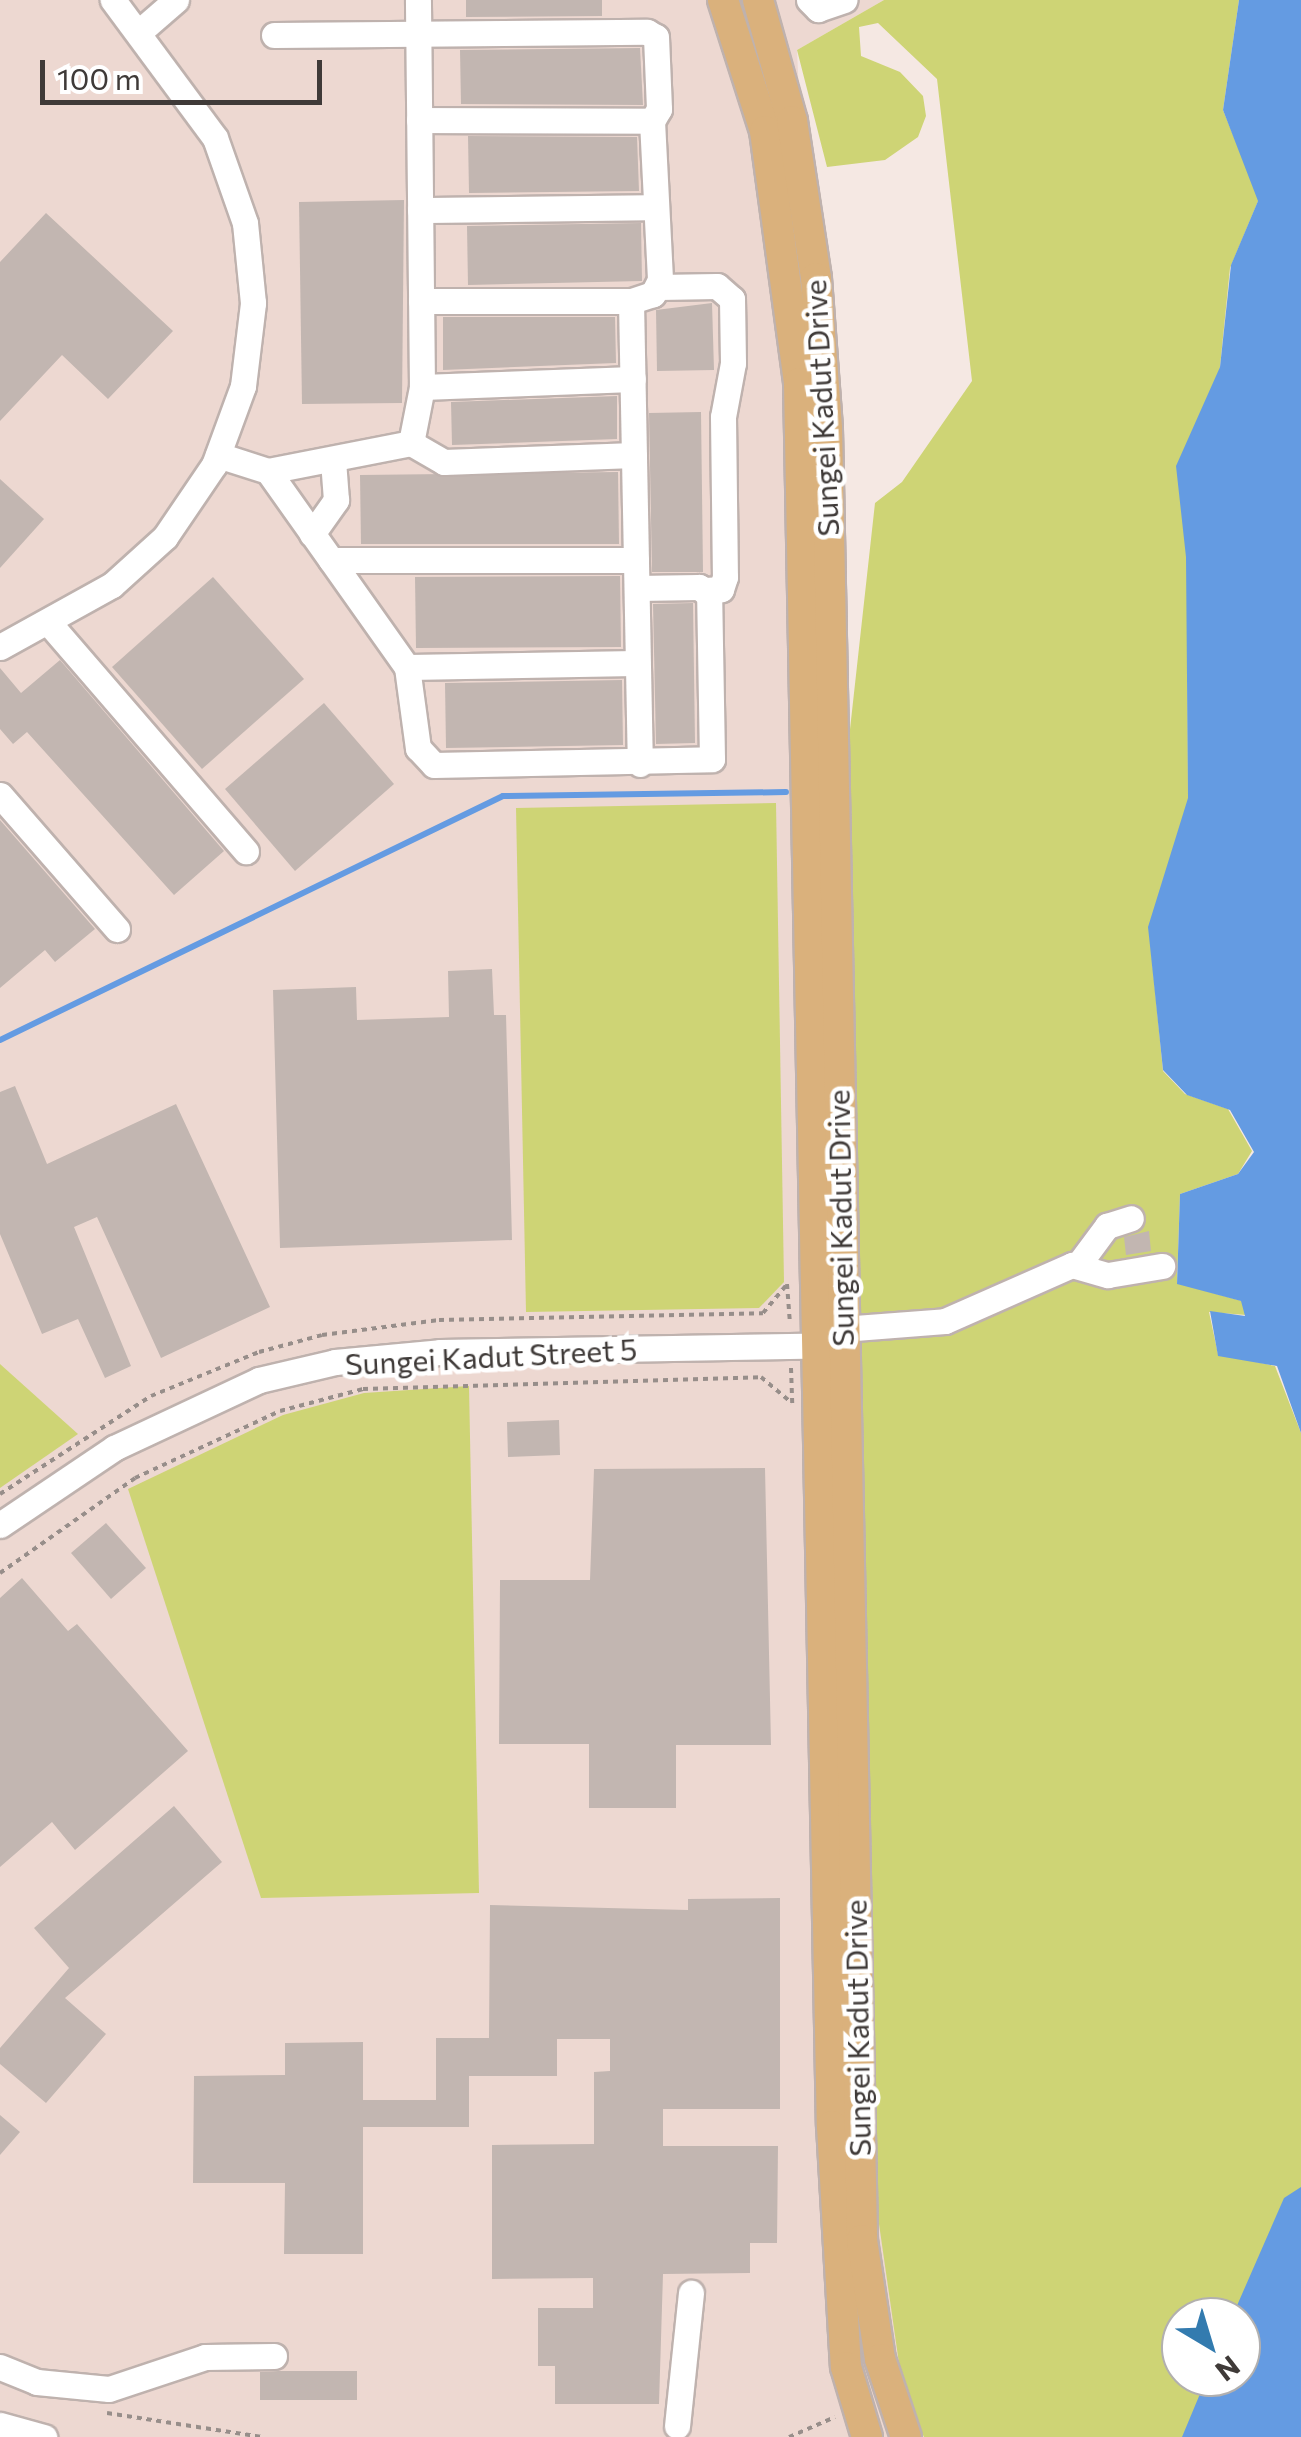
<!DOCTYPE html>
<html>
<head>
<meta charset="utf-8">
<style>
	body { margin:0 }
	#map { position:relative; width:1301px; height:2437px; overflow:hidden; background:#f5e8e3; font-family:Commissioner,sans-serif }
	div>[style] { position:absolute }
	.built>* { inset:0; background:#edd8d1 }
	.green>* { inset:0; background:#ced475 }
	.water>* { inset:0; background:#649be2 }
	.stream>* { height:6px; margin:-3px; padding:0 3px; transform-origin:3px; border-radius:3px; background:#649be2 }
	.building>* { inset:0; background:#c2b6b1 }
	.path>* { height:4px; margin-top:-2px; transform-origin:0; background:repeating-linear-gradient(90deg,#978e8a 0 5px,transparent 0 10px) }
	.roads { filter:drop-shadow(2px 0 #bfb2ae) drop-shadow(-2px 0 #bfb2ae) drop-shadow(0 2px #bfb2ae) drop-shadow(0 -2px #bfb2ae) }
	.minor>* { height:25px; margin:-12.5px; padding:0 12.5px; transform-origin:12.5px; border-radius:12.5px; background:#fff }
	.major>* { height:30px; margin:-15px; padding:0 15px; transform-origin:15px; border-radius:15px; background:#dab17c }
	span { translate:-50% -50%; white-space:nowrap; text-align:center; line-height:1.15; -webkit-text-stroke:9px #fff; paint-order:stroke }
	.street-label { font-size:30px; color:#3f3a38 }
	.north { position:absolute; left:1161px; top:2297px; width:100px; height:100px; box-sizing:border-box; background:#fff; border:2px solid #b2b0af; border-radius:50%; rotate:142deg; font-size:28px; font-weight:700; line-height:40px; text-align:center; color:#3f3a38 }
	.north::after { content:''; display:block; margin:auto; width:35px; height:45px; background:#337baf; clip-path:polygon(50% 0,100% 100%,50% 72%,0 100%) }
	.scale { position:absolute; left:40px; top:60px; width:282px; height:45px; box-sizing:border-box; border:5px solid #3f3a38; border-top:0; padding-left:12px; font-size:30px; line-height:35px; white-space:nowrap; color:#3f3a38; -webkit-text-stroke:8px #fff; paint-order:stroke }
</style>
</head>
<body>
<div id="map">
	<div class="built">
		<div style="clip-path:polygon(0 0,884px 0,797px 50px,902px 2396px,924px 2437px,0 2437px)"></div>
	</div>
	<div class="green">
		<div style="clip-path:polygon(884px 0,1239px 0,1223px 110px,1259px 199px,1230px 268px,1220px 367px,1187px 555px,1188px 800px,1149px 929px,1163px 1071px,1185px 1094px,1228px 1109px,1252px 1151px,1238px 1174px,1180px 1194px,1177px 1283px,1242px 1301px,1246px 1315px,1209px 1312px,1218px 1354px,1275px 1366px,1301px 1433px,1301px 2188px,1233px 2317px,1181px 2317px,1181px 2377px,1208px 2377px,1184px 2437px,924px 2437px,904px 2398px,878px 2217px,832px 892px,875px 503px,902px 482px,972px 381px,937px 79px,878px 23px,859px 27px,861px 56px,900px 72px,923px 96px,926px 116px,918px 137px,885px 160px,827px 167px,797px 50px)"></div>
		<div style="clip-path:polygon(776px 803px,784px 1282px,759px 1308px,526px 1312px,516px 808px)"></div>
		<div style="clip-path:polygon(0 1364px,78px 1434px,0 1488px)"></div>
		<div style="clip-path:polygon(469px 1386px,479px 1893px,261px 1898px,128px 1489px,283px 1415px,364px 1393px)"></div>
	</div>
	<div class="water">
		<div style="clip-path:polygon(1239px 0,1301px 0,1301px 1433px,1277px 1366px,1218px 1356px,1210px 1311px,1245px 1316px,1241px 1301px,1177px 1284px,1180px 1194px,1238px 1174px,1254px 1152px,1230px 1110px,1187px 1095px,1163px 1070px,1148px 927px,1188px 798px,1186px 557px,1176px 466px,1220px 367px,1231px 265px,1258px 201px,1223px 110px)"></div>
		<div style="clip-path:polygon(1301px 2187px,1301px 2437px,1182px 2437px,1207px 2377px,1241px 2377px,1241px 2317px,1232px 2317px,1284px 2198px)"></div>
	</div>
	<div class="stream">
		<div style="left:0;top:1040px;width:559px;rotate:-25.88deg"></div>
		<div style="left:503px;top:796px;width:283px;rotate:-0.8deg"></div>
	</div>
	<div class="building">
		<div style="clip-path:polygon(466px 0,602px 0,602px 16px,466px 17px)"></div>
		<div style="clip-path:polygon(640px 48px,643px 105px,461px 104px,460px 50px)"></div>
		<div style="clip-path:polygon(468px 136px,637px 137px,639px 191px,469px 193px)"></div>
		<div style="clip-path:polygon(404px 200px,402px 403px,302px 404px,299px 202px)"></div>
		<div style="clip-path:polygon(46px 213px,173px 331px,108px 399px,62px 355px,0 421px,0 262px)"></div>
		<div style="clip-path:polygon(641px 223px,642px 281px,468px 285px,467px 226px)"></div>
		<div style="clip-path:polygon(712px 303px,714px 370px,657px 371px,656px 310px)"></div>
		<div style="clip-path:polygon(443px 317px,615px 317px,616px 363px,443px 370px)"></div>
		<div style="clip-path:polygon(617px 396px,617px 439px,452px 445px,451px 402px)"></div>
		<div style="clip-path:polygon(701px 412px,703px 572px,652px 572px,649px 413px)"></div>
		<div style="clip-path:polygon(618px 472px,619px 544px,361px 544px,360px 475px)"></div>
		<div style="clip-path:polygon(0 479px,44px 519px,0 568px)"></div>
		<div style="clip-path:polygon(620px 576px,621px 647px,416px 648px,415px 577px)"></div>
		<div style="clip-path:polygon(213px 577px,304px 679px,202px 769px,112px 667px)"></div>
		<div style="clip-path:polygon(693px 603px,695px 743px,656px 744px,653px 604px)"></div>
		<div style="clip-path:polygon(60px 660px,224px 851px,174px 895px,27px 732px,13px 744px,0 729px,0 668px,21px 693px)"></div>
		<div style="clip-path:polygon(622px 680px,623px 745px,446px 748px,445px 683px)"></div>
		<div style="clip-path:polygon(324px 703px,394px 784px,295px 871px,225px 789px)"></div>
		<div style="clip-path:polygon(0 820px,95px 929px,55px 962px,45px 950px,0 988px)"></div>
		<div style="clip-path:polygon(492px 969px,494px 1015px,506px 1015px,512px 1240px,280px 1248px,273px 990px,356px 987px,357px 1020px,449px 1017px,448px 971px)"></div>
		<div style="clip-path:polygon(15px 1086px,47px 1164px,176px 1104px,270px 1307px,161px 1358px,97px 1217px,74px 1227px,131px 1366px,105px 1378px,78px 1319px,42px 1334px,0 1234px,0 1092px)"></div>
		<div style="clip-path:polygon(1149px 1231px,1151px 1251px,1126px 1255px,1124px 1237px)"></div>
		<div style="clip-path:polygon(559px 1420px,560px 1455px,508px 1457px,507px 1422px)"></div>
		<div style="clip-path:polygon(765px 1468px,771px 1745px,676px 1745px,676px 1808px,589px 1808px,589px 1744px,499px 1744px,500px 1580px,590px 1580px,594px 1469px)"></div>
		<div style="clip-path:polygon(106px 1523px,146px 1568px,111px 1599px,71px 1553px)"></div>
		<div style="clip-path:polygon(22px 1578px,68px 1631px,77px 1624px,188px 1751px,75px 1850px,52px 1822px,0 1867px,0 1598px)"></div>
		<div style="clip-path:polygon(174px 1806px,222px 1862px,65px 1998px,106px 2034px,46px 2103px,0 2064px,0 2048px,69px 1968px,34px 1928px)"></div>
		<div style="clip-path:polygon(780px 1898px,780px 2109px,663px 2109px,663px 2146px,778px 2146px,777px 2243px,750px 2243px,750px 2273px,663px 2274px,659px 2404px,555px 2404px,555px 2366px,538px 2366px,538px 2308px,593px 2308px,593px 2278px,492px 2279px,492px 2145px,594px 2144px,594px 2072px,610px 2071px,610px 2039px,557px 2039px,557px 2076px,469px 2076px,469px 2127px,363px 2127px,363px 2254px,284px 2254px,285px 2183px,193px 2183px,194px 2076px,285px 2075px,285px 2043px,363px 2042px,363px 2100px,436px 2100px,436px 2038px,489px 2038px,490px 1905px,688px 1910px,688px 1899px)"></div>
		<div style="clip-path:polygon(0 2115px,20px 2132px,0 2155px)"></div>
		<div style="clip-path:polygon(278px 2371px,357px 2371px,357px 2400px,260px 2400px,260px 2372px)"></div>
	</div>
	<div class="path">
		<div style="left:787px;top:1284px;width:40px;rotate:85.7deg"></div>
		<div style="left:791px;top:1368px;width:35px;rotate:88deg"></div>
		<div style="left:0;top:1494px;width:180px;rotate:-33deg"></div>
		<div style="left:151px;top:1396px;width:117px;rotate:-22.2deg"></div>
		<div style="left:259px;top:1352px;width:65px;rotate:-15.1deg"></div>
		<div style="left:322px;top:1335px;width:118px;rotate:-7.3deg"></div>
		<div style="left:439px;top:1320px;width:324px;rotate:-1.2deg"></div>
		<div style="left:763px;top:1313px;width:38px;rotate:-50deg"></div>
		<div style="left:0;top:1573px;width:165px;rotate:-35.1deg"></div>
		<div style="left:135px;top:1478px;width:160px;rotate:-24.8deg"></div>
		<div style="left:280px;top:1411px;width:86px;rotate:-14.8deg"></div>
		<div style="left:363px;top:1389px;width:398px;rotate:-1.7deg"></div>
		<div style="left:761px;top:1377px;width:40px;rotate:40deg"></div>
		<div style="left:107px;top:2413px;width:157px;rotate:8.8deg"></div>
		<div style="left:789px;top:2437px;width:50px;rotate:-23.5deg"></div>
	</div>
	<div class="roads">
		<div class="minor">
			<div style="left:809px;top:0;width:13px;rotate:45deg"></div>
			<div style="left:818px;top:9px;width:28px;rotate:-19deg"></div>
			<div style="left:139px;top:32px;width:49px;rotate:-40.9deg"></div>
			<div style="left:274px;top:35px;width:373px;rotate:-0.5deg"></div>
			<div style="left:647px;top:32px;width:10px;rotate:29deg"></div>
			<div style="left:656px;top:37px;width:72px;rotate:87.6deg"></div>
			<div style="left:659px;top:109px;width:14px;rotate:120deg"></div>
			<div style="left:419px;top:120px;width:233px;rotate:0.2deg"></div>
			<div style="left:652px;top:121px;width:159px;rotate:87.1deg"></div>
			<div style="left:660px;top:280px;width:16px;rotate:117deg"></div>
			<div style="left:653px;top:294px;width:23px;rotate:162deg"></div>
			<div style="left:631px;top:301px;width:210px;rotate:180deg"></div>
			<div style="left:420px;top:210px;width:235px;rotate:-0.7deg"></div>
			<div style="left:659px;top:287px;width:58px;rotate:-1deg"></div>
			<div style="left:717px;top:286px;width:20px;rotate:41deg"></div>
			<div style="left:732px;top:299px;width:64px;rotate:89.1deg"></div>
			<div style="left:733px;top:363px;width:55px;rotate:100.5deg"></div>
			<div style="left:723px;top:417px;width:160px;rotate:89.3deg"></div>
			<div style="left:725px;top:577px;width:13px;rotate:108deg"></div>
			<div style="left:721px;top:589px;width:15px;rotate:176deg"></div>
			<div style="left:631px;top:301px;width:463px;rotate:88.9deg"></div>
			<div style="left:422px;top:387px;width:211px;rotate:-2.2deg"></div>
			<div style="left:411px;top:443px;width:57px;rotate:-78.9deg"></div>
			<div style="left:422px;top:387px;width:387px;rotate:-90.6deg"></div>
			<div style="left:411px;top:443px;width:38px;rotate:30deg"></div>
			<div style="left:444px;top:462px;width:190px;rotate:-2.1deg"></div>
			<div style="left:218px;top:455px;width:52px;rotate:17.7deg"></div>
			<div style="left:268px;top:471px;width:146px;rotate:-11.1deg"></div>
			<div style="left:268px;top:471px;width:240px;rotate:54.7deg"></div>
			<div style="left:407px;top:667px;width:82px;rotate:82.3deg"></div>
			<div style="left:418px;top:748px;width:23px;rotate:47deg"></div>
			<div style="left:434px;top:765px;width:278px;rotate:-1.2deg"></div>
			<div style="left:712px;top:759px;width:164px;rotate:-91deg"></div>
			<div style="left:709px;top:595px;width:13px;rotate:-141deg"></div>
			<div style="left:699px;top:587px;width:62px;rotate:179.1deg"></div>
			<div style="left:312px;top:534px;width:42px;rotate:-54.8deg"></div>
			<div style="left:336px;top:500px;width:40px;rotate:-94.3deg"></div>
			<div style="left:331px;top:560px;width:305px"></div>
			<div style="left:48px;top:622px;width:303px;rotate:49.2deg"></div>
			<div style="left:0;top:647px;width:128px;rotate:-29deg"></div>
			<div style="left:112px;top:585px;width:72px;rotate:-42.2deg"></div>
			<div style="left:165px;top:537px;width:87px;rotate:-55.8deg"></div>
			<div style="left:214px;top:465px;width:84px;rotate:-69.8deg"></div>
			<div style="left:243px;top:386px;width:84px;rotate:-83.1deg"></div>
			<div style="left:253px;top:303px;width:80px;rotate:-95.7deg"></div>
			<div style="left:245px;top:223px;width:90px;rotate:-109.4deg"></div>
			<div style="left:215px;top:138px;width:172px;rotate:-126.5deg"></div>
			<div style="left:407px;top:667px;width:230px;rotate:-1deg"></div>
			<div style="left:0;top:795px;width:178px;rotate:48.9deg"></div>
			<div style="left:1078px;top:1265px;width:49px;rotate:-53.4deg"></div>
			<div style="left:1107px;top:1226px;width:25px;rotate:-18deg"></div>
			<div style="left:842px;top:1329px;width:103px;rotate:-4.4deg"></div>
			<div style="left:945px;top:1321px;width:139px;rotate:-23.8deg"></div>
			<div style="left:1072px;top:1265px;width:37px;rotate:16deg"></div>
			<div style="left:1108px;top:1275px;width:55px;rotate:-9.5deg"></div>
			<div style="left:0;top:1525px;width:138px;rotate:-34deg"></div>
			<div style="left:114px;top:1448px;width:160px;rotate:-25.1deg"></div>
			<div style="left:259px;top:1380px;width:78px;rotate:-13.3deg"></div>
			<div style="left:335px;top:1362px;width:105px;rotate:-5.4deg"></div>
			<div style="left:440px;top:1352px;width:393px;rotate:-1deg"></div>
			<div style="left:0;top:2367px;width:40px;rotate:22deg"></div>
			<div style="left:37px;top:2382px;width:72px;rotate:5.6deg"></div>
			<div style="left:109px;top:2389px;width:101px;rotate:-18.4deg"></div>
			<div style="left:205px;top:2357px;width:69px;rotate:-0.8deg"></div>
			<div style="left:0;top:2425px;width:46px;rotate:15.3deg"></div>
			<div style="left:677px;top:2426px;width:134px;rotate:-84deg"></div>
		</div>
		<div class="major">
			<div style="left:723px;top:0;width:138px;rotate:72.2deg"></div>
			<div style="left:765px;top:131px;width:254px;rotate:82.3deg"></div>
			<div style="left:799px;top:383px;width:1743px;rotate:88.92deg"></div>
			<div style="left:832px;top:2126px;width:241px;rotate:86.7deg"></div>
			<div style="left:846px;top:2367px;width:73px;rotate:73.3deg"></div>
			<div style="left:758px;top:0;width:126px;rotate:74.3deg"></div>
			<div style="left:792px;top:121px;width:159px;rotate:81.3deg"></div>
			<div style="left:816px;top:278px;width:151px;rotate:85.8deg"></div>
			<div style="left:827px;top:429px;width:1811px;rotate:88.89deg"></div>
			<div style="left:862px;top:2240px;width:120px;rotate:81.4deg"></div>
			<div style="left:880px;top:2359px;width:82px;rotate:71.6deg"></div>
		</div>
	</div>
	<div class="street-label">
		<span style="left:821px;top:408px;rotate:-93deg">Sungei Kadut Drive</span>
		<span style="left:840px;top:1218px;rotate:-91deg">Sungei Kadut Drive</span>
		<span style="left:491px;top:1356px;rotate:-3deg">Sungei Kadut Street 5</span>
		<span style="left:857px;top:2028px;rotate:-91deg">Sungei Kadut Drive</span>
	</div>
	<div class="north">N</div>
	<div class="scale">100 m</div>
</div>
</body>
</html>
